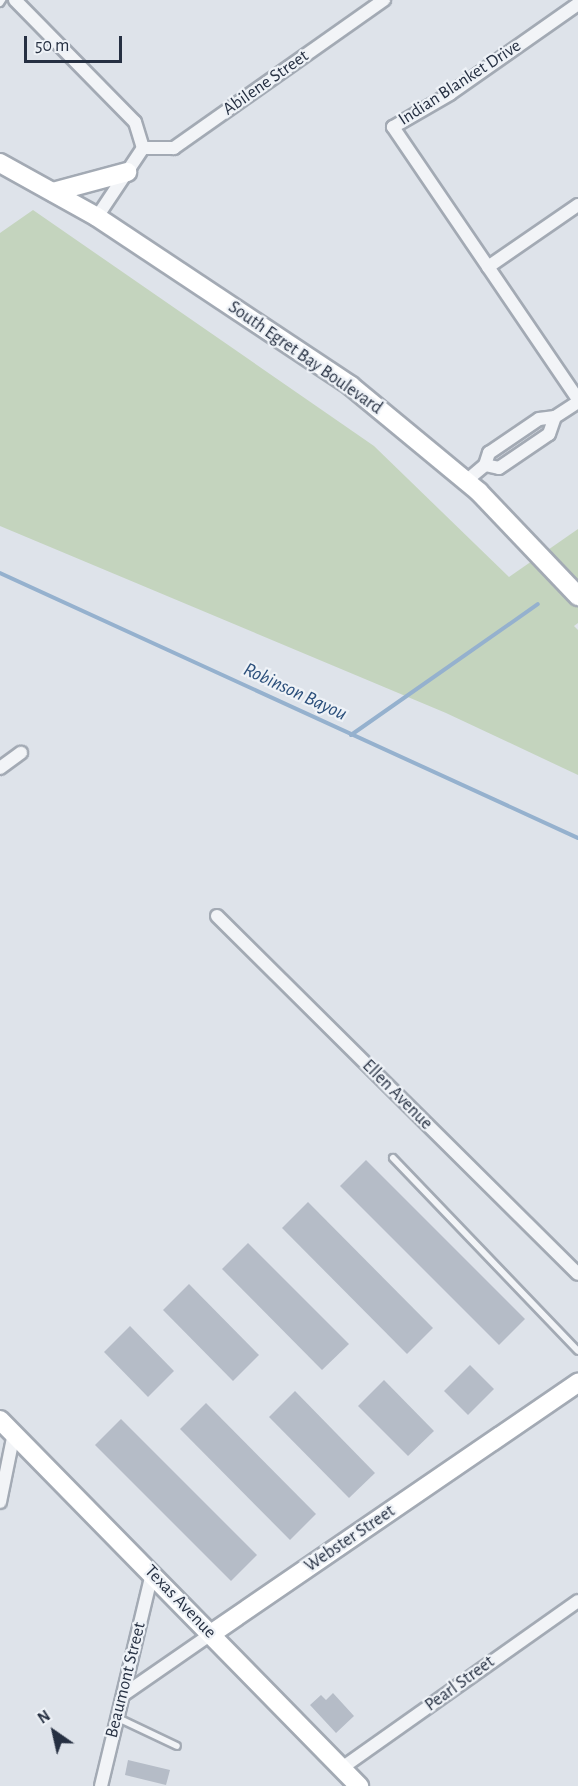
<!DOCTYPE html>
<html>
<head>
<meta charset="utf-8">
<style>
	body { margin:0 }
	#map { position:relative; width:578px; height:1786px; overflow:hidden; background:#dee3ea; font-family:"Alegreya Sans",sans-serif }
	div>[style] { position:absolute }
	.green>* { inset:0; background:#c4d4be }
	.stream>* { height:4px; margin:-2px; padding:0 2px; transform-origin:2px; border-radius:2px; background:#95b1ce }
	.building>* { inset:0; background:#b5bcc7 }
	.roads { filter:drop-shadow(2px 0 #a3aab4) drop-shadow(-2px 0 #a3aab4) drop-shadow(0 2px #a3aab4) drop-shadow(0 -2px #a3aab4) }
	.lane>* { height:6px; margin:-3px; padding:0 3px; transform-origin:3px; border-radius:3px; background:#f2f4f7 }
	.street>* { height:12px; margin:-6px; padding:0 6px; transform-origin:6px; border-radius:6px; background:#f2f4f7 }
	.secondary>* { height:18px; margin:-9px; padding:0 9px; transform-origin:9px; border-radius:9px; background:#fff }
	span { translate:-50% -50%; white-space:nowrap; text-align:center; line-height:1.15; -webkit-text-stroke:4.5px #eef2f7; paint-order:stroke }
	.street-label { font-size:18px; color:#263042 }
	.water-label { font-size:20px; color:#2b4f7b; font-style:italic }
	.north { position:absolute; left:24px; top:1702px; width:60px; height:60px; -webkit-text-stroke:4px #eef2f7; paint-order:stroke; rotate:326deg; font-size:16px; font-weight:700; line-height:24px; text-align:center; color:#263042 }
	.north::after { content:''; display:block; margin:auto; width:21px; height:27px; background:#263042; clip-path:polygon(50% 0,100% 100%,50% 72%,0 100%) }
	.scale { position:absolute; left:24px; top:36px; width:98px; height:27px; box-sizing:border-box; border:3px solid #263042; border-top:0; padding-left:8px; font-size:18px; line-height:21px; white-space:nowrap; color:#263042; -webkit-text-stroke:4px #eef2f7; paint-order:stroke }
</style>
</head>
<body>
<div id="map">
	<div class="green">
		<div style="clip-path:polygon(33px 210px,374px 446px,509px 577px,578px 529px,578px 623px,574px 626px,578px 630px,578px 775px,446px 713px,0 526px,0 233px)"></div>
	</div>
	<div class="stream">
		<div style="left:0;top:573px;width:636px;rotate:24.63deg"></div>
		<div style="left:351px;top:735px;width:228px;rotate:-35deg"></div>
	</div>
	<div class="building">
		<div style="clip-path:polygon(366px 1160px,525px 1319px,499px 1345px,340px 1186px)"></div>
		<div style="clip-path:polygon(308px 1202px,433px 1328px,407px 1354px,282px 1228px)"></div>
		<div style="clip-path:polygon(248px 1243px,349px 1344px,322px 1370px,222px 1269px)"></div>
		<div style="clip-path:polygon(189px 1284px,259px 1355px,233px 1381px,163px 1310px)"></div>
		<div style="clip-path:polygon(130px 1326px,174px 1371px,148px 1397px,104px 1352px)"></div>
		<div style="clip-path:polygon(470px 1365px,494px 1389px,468px 1415px,444px 1391px)"></div>
		<div style="clip-path:polygon(384px 1380px,434px 1431px,408px 1456px,358px 1406px)"></div>
		<div style="clip-path:polygon(295px 1391px,375px 1473px,349px 1498px,269px 1417px)"></div>
		<div style="clip-path:polygon(206px 1403px,316px 1514px,290px 1540px,180px 1429px)"></div>
		<div style="clip-path:polygon(121px 1419px,257px 1555px,231px 1581px,95px 1445px)"></div>
		<div style="clip-path:polygon(333px 1693px,354px 1716px,336px 1733px,310px 1705px,321px 1695px,326px 1700px)"></div>
		<div style="clip-path:polygon(128px 1760px,170px 1770px,166px 1785px,125px 1775px)"></div>
	</div>
	<div class="roads">
		<div class="lane">
			<div style="left:0;top:3px;width:4px;rotate:-56deg"></div>
			<div style="left:393px;top:1158px;width:267px;rotate:46.2deg"></div>
			<div style="left:118px;top:1718px;width:65px;rotate:25.4deg"></div>
		</div>
		<div class="street">
			<div style="left:15px;top:0;width:171px;rotate:45.5deg"></div>
			<div style="left:135px;top:122px;width:27px;rotate:73deg"></div>
			<div style="left:578px;top:4px;width:156px;rotate:144.9deg"></div>
			<div style="left:450px;top:94px;width:66px;rotate:149.9deg"></div>
			<div style="left:393px;top:127px;width:329px;rotate:55.8deg"></div>
			<div style="left:143px;top:148px;width:31px"></div>
			<div style="left:174px;top:148px;width:257px;rotate:-35.2deg"></div>
			<div style="left:97px;top:217px;width:83px;rotate:-56.3deg"></div>
			<div style="left:488px;top:267px;width:109px;rotate:-34.6deg"></div>
			<div style="left:485px;top:465px;width:14px;rotate:12deg"></div>
			<div style="left:499px;top:468px;width:60px;rotate:-34.2deg"></div>
			<div style="left:549px;top:434px;width:18px;rotate:-71deg"></div>
			<div style="left:466px;top:481px;width:25px;rotate:-40deg"></div>
			<div style="left:485px;top:465px;width:13px;rotate:-72deg"></div>
			<div style="left:489px;top:453px;width:60px;rotate:-34.2deg"></div>
			<div style="left:539px;top:419px;width:16px;rotate:-7deg"></div>
			<div style="left:555px;top:417px;width:27px;rotate:-33deg"></div>
			<div style="left:0;top:768px;width:26px;rotate:-36deg"></div>
			<div style="left:217px;top:916px;width:508px;rotate:44.76deg"></div>
			<div style="left:0;top:1502px;width:70px;rotate:-78.5deg"></div>
			<div style="left:123px;top:1695px;width:107px;rotate:-34.7deg"></div>
			<div style="left:342px;top:1768px;width:289px;rotate:-35.3deg"></div>
			<div style="left:101px;top:1786px;width:218px;rotate:-76.5deg"></div>
		</div>
		<div class="secondary">
			<div style="left:0;top:163px;width:111px;rotate:29.1deg"></div>
			<div style="left:97px;top:217px;width:305px;rotate:33.6deg"></div>
			<div style="left:351px;top:386px;width:166px;rotate:39.6deg"></div>
			<div style="left:479px;top:492px;width:144px;rotate:46.4deg"></div>
			<div style="left:53px;top:192px;width:77px;rotate:-15.1deg"></div>
			<div style="left:0;top:1420px;width:513px;rotate:45.55deg"></div>
			<div style="left:211px;top:1634px;width:445px;rotate:-34.4deg"></div>
		</div>
	</div>
	<div class="street-label">
		<span style="left:266px;top:83px;rotate:-35deg">Abilene Street</span>
		<span style="left:460px;top:83px;rotate:-33deg">Indian Blanket Drive</span>
		<span style="left:305px;top:358px;rotate:35deg">South Egret Bay Boulevard</span>
		<span style="left:397px;top:1095px;rotate:45deg">Ellen Avenue</span>
		<span style="left:350px;top:1539px;rotate:-34deg">Webster Street</span>
		<span style="left:180px;top:1602px;rotate:46deg">Texas Avenue</span>
		<span style="left:126px;top:1680px;rotate:-76deg">Beaumont Street</span>
		<span style="left:460px;top:1684px;rotate:-36deg">Pearl Street</span>
	</div>
	<div class="water-label">
		<span style="left:295px;top:692px;rotate:25deg">Robinson Bayou</span>
	</div>
	<div class="north">N</div>
	<div class="scale">50 m</div>
</div>
</body>
</html>
